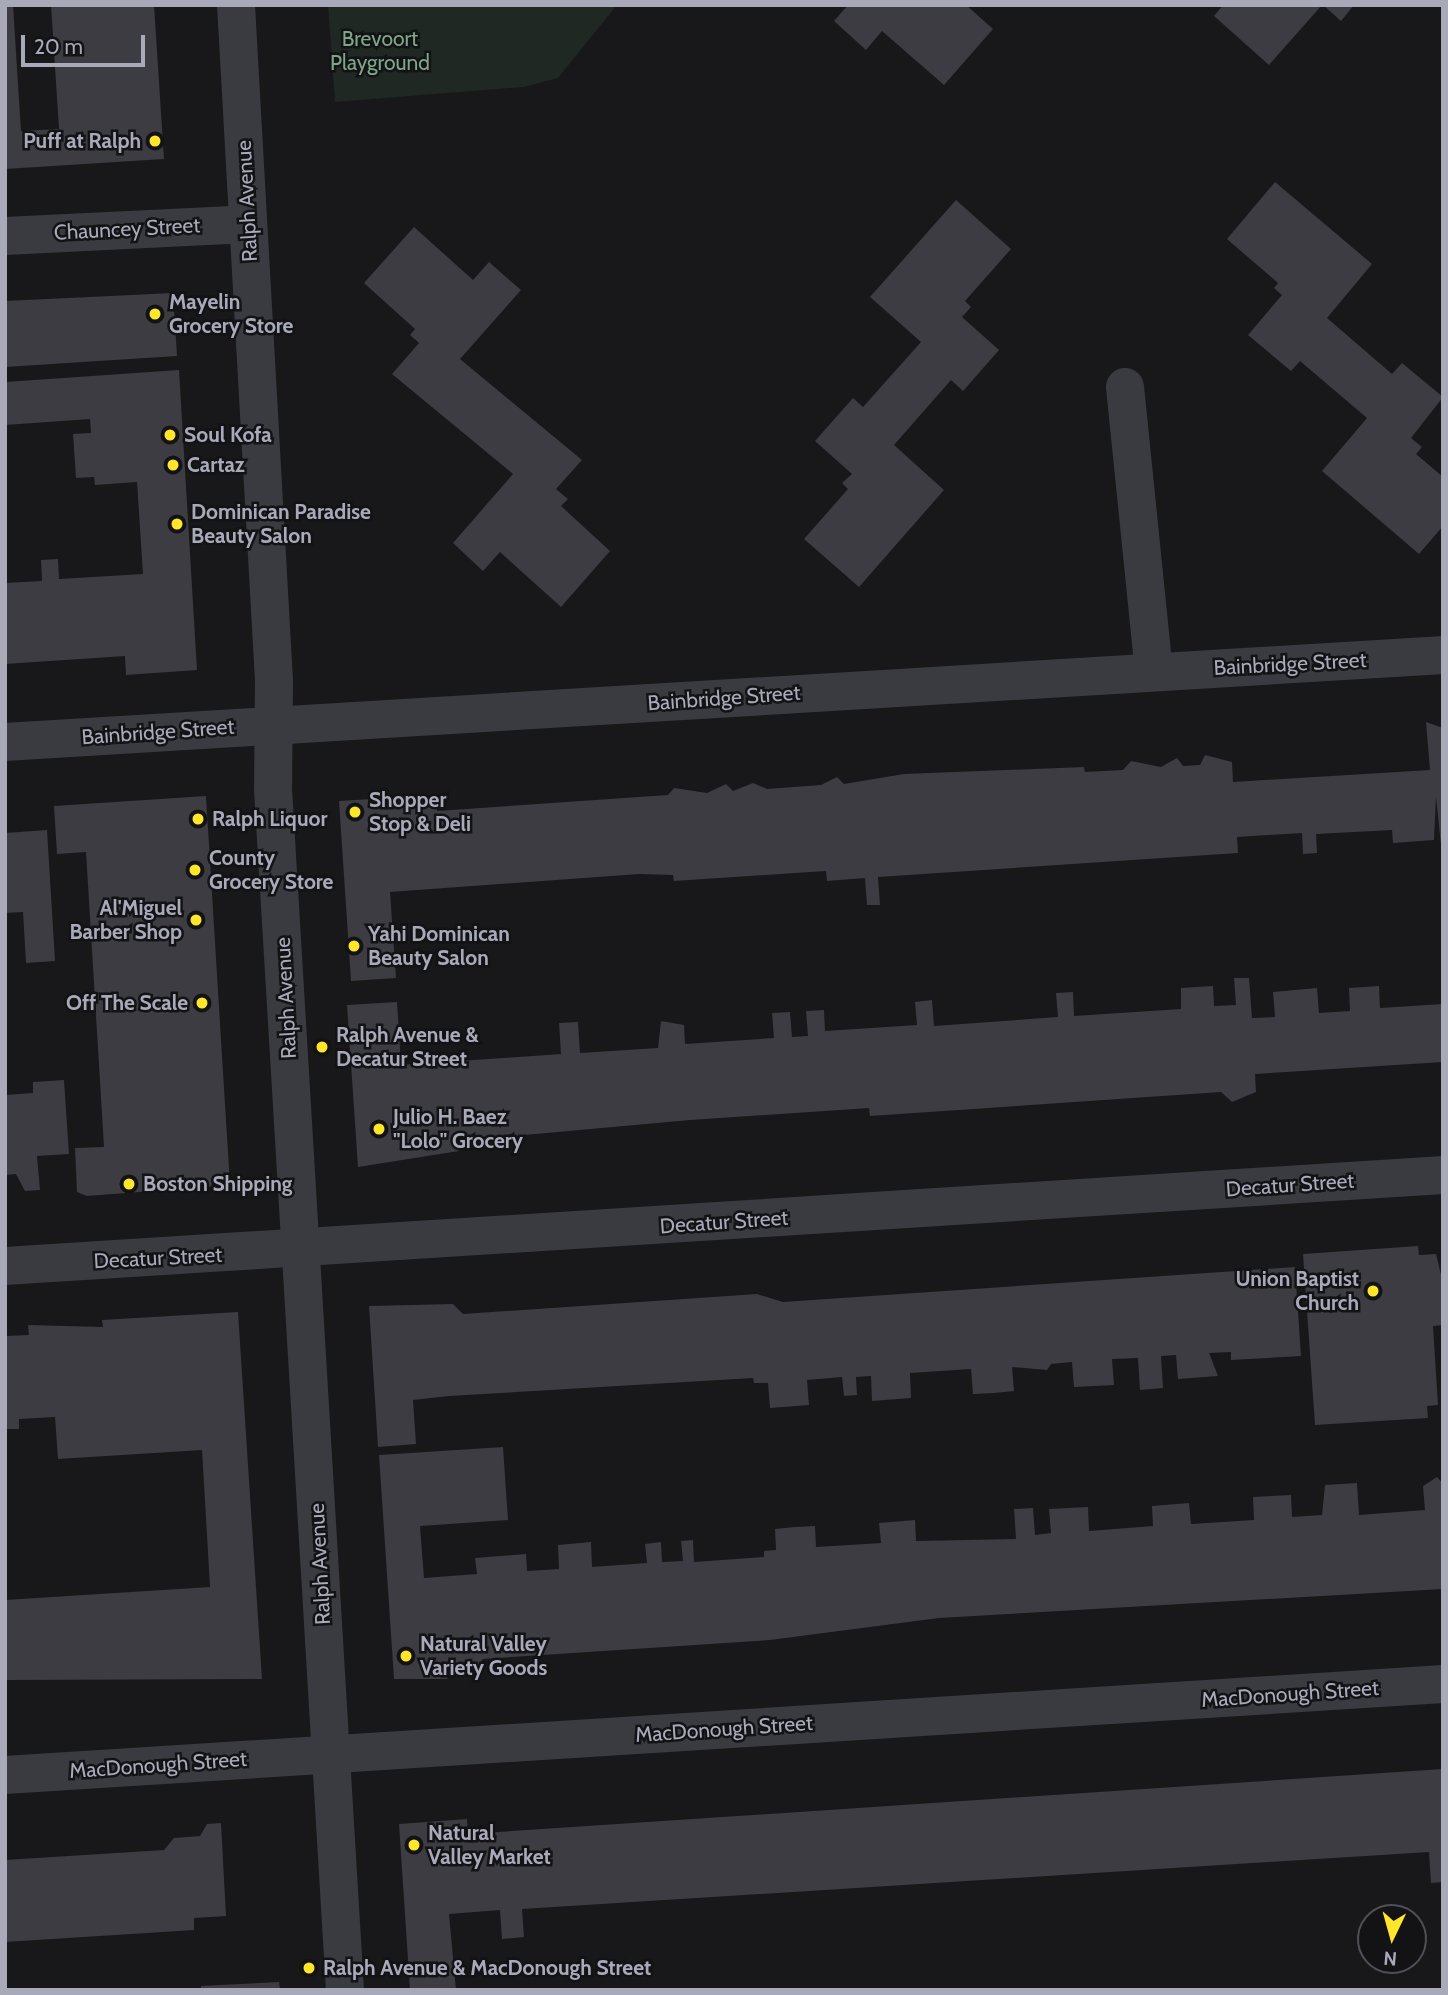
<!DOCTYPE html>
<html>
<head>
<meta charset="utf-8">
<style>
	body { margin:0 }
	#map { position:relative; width:1448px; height:1995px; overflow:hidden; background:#181719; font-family:Cabin,sans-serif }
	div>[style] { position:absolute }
	.green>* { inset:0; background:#1f2822 }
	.building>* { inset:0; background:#3c3c42 }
	.minor>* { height:38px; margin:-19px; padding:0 19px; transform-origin:19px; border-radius:19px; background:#3a3a41 }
	.dots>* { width:19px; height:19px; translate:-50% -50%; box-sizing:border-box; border:4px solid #131215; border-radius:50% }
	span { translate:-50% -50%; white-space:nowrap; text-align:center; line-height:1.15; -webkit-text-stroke:5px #131215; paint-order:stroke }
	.park-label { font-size:21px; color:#7da789 }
	.poi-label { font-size:21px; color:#a8aaba; font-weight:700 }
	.right { translate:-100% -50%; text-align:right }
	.left { translate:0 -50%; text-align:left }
	.street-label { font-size:21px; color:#a8aaba }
	.frame { position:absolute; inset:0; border:7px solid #a8aaba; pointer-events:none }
	.north { position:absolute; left:1357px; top:1904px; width:70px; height:70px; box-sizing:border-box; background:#131215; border:2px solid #4f4f57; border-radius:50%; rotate:185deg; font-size:19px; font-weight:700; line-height:28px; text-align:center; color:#a8aaba }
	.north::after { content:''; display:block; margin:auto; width:24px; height:32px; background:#ffe62a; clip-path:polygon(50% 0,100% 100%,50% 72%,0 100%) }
	.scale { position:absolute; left:21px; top:35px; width:124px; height:32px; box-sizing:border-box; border:4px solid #a8aaba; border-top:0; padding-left:9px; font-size:21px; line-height:24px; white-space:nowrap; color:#a8aaba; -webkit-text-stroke:5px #131215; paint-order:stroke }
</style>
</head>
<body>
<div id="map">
	<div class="green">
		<div style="clip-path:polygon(328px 5px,617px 5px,558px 78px,524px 87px,335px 102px)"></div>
	</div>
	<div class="building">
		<div style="clip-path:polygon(5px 5px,13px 5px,21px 131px,59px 129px,51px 5px,154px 5px,164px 159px,5px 169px)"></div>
		<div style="clip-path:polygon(848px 5px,966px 5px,993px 29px,944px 85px,882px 31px,866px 50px,834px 21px)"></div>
		<div style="clip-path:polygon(1223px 5px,1322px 5px,1269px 65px,1214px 16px)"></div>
		<div style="clip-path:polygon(1323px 5px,1354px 5px,1341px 21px)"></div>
		<div style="clip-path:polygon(1275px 182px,1372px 264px,1327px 318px,1392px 374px,1402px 363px,1443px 397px,1411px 438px,1422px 447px,1416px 454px,1443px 477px,1443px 526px,1419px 554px,1322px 471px,1367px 418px,1300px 361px,1291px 371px,1248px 335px,1282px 295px,1274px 288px,1278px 283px,1227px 239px)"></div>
		<div style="clip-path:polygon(956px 200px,1011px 249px,965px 301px,971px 307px,962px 317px,999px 350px,963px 391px,951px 380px,894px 445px,944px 490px,859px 587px,804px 539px,848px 489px,842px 483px,852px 474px,815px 441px,853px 398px,863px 407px,921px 342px,870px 297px)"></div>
		<div style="clip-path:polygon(414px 227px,473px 280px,489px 262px,521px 290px,460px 359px,582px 460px,556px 489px,568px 499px,561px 506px,610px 551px,561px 607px,500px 552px,483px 571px,453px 543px,513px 474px,392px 374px,419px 343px,410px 335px,415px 329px,364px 283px)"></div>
		<div style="clip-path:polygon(173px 293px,177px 356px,5px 367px,5px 301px)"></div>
		<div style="clip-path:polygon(179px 370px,197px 670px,126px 675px,125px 656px,5px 664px,5px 583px,42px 581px,41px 560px,58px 559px,59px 579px,143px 574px,137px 482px,95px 485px,94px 477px,76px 478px,73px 434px,91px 433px,90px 419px,5px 425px,5px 382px)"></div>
		<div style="clip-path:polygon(1426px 722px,1443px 728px,1443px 864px,1436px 797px,1434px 840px,1393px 843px,1392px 830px,1316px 834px,1317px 853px,1303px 854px,1302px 833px,1237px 837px,1238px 853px,878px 877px,880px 905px,867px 905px,865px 878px,827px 881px,826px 871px,674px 881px,673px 875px,639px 874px,390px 892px,396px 978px,351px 981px,339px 801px,405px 797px,406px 803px,437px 801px,437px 811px,668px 795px,674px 788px,707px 793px,726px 784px,733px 791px,753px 783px,767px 789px,821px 785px,837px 777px,844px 784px,904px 774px,1084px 767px,1085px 772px,1123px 770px,1131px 761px,1161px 767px,1177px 758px,1183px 766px,1200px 765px,1205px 755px,1232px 762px,1233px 782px,1430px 770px)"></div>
		<div style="clip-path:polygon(206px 796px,230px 1185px,87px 1196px,77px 1192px,75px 1148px,104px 1147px,86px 852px,57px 854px,54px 806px)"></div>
		<div style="clip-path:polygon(47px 830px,55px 961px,26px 963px,23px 912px,5px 913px,5px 833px)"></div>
		<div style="clip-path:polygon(1234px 978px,1249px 978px,1252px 1018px,1275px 1017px,1273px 992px,1317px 988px,1319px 1013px,1350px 1011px,1349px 988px,1379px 986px,1380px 1008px,1443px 1004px,1443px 1062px,1255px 1074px,1256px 1092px,1232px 1102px,1221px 1092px,870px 1116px,869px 1108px,690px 1120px,459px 1141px,459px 1151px,358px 1167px,347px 1005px,397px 1002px,401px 1065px,561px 1054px,559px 1023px,578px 1022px,580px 1053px,658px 1048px,661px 1021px,684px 1025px,685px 1044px,774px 1038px,772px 1013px,790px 1012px,792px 1037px,808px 1036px,806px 1011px,824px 1010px,825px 1031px,917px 1025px,915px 1002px,932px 1000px,934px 1026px,1058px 1017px,1056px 993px,1073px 992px,1074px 1016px,1181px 1009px,1181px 988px,1213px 986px,1214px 1006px,1236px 1005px)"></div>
		<div style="clip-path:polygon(64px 1080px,69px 1154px,37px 1156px,40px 1190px,25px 1191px,16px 1174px,5px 1175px,5px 1095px,33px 1093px,33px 1082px)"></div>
		<div style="clip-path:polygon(1418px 1246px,1419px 1255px,1436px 1254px,1443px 1283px,1443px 1325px,1433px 1326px,1438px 1405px,1427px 1406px,1428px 1418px,1315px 1425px,1303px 1254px)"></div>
		<div style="clip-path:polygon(1295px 1267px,1301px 1356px,1231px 1360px,1231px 1352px,1209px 1353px,1218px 1376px,1178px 1379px,1176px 1355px,1161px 1356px,1163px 1388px,1140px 1390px,1138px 1358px,1112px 1359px,1114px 1385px,1074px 1387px,1072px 1362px,1051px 1364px,1047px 1370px,1012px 1367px,1014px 1391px,994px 1393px,973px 1394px,971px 1369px,910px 1373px,911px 1398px,872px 1401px,871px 1376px,856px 1377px,857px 1395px,844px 1396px,842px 1377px,807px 1380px,809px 1405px,770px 1408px,768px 1383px,754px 1383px,753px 1378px,449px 1396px,413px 1400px,416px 1444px,378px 1447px,369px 1306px,453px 1304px,463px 1314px,757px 1294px,783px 1302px)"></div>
		<div style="clip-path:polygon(238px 1312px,262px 1679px,5px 1680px,5px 1600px,210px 1587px,202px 1450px,58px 1459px,55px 1417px,19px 1419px,19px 1429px,5px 1429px,5px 1336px,29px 1335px,28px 1325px,103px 1327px,102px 1320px)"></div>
		<div style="clip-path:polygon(503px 1447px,508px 1520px,420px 1526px,424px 1578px,477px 1574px,475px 1558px,526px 1554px,527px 1571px,559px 1569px,558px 1545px,591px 1542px,592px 1567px,647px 1563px,645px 1544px,661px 1542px,662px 1562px,683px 1561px,681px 1541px,693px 1540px,694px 1562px,764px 1557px,764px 1551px,776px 1550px,775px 1529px,795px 1527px,815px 1526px,816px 1547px,881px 1543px,879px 1523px,915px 1520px,916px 1541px,1016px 1539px,1014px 1509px,1033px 1508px,1035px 1535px,1051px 1533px,1049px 1509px,1088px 1507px,1089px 1531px,1153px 1526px,1152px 1506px,1189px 1503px,1191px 1524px,1254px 1520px,1253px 1497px,1291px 1495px,1292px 1517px,1322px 1515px,1325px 1485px,1357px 1483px,1359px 1515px,1425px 1510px,1423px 1486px,1437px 1477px,1443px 1484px,1443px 1589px,939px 1618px,770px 1640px,483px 1659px,475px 1669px,450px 1670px,447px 1679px,394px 1679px,379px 1455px)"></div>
		<div style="clip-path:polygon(1443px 1769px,1443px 1882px,1431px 1883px,1429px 1852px,522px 1909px,524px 1937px,502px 1939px,500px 1910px,449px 1914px,456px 1990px,410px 1990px,399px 1824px,467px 1819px,468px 1834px)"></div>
		<div style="clip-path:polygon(221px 1823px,226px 1916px,194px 1918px,194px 1930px,5px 1942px,5px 1860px,164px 1850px,174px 1838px,200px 1836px,207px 1824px)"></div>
		<div style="clip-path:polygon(279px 1982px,280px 1990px,201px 1990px,201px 1986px)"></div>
	</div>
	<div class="minor">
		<div style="left:236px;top:5px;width:677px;rotate:86.78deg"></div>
		<div style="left:274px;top:681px;width:108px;rotate:90.5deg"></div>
		<div style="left:273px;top:789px;width:1203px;rotate:86.57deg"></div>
		<div style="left:5px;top:236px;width:243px;rotate:-2.8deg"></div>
		<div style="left:1125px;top:387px;width:286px;rotate:84.2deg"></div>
		<div style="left:5px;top:742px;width:1441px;rotate:-3.46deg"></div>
		<div style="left:5px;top:1266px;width:1441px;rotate:-3.62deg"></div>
		<div style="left:5px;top:1775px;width:1441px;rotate:-3.62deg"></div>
	</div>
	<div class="dots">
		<div style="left:155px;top:141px;background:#ffe62a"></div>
		<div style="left:155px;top:314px;background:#ffe62a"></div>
		<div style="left:170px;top:435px;background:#ffe62a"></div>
		<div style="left:173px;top:465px;background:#ffe62a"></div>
		<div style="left:177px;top:524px;background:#ffe62a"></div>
		<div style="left:355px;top:812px;background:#ffe62a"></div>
		<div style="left:198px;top:819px;background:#ffe62a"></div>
		<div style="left:195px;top:870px;background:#ffe62a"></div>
		<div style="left:196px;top:920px;background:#ffe62a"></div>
		<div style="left:354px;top:946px;background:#ffe62a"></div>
		<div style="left:202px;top:1003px;background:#ffe62a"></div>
		<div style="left:322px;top:1047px;background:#ffe62a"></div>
		<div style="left:379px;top:1129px;background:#ffe62a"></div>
		<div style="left:129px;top:1184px;background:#ffe62a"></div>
		<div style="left:1373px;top:1291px;background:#ffe62a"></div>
		<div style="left:406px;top:1656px;background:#ffe62a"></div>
		<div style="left:414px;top:1845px;background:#ffe62a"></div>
		<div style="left:309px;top:1968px;background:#ffe62a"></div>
	</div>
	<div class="park-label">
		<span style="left:380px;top:51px">Brevoort<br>Playground</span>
	</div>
	<div class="poi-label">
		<span class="right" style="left:141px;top:141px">Puff at Ralph</span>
		<span class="left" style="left:169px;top:314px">Mayelin<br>Grocery Store</span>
		<span class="left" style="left:184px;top:435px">Soul Kofa</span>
		<span class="left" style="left:187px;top:465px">Cartaz</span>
		<span class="left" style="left:191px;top:524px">Dominican Paradise<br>Beauty Salon</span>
		<span class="left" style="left:369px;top:812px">Shopper<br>Stop &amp; Deli</span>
		<span class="left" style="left:212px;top:819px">Ralph Liquor</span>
		<span class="left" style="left:209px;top:870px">County<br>Grocery Store</span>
		<span class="right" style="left:182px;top:920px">Al'Miguel<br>Barber Shop</span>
		<span class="left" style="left:368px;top:946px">Yahi Dominican<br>Beauty Salon</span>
		<span class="right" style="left:188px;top:1003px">Off The Scale</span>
		<span class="left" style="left:336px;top:1047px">Ralph Avenue &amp;<br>Decatur Street</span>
		<span class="left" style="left:393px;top:1129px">Julio H. Baez<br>"Lolo" Grocery</span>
		<span class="left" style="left:143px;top:1184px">Boston Shipping</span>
		<span class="right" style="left:1359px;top:1291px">Union Baptist<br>Church</span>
		<span class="left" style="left:420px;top:1656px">Natural Valley<br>Variety Goods</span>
		<span class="left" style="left:428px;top:1845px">Natural<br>Valley Market</span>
		<span class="left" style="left:323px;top:1968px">Ralph Avenue &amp; MacDonough Street</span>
	</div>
	<div class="street-label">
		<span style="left:247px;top:201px;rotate:-93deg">Ralph Avenue</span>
		<span style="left:127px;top:229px;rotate:-3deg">Chauncey Street</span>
		<span style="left:1290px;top:664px;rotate:-3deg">Bainbridge Street</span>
		<span style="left:724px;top:698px;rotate:-4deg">Bainbridge Street</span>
		<span style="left:158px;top:732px;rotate:-4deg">Bainbridge Street</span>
		<span style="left:286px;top:998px;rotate:-93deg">Ralph Avenue</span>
		<span style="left:1290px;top:1185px;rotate:-4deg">Decatur Street</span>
		<span style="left:724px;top:1222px;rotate:-4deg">Decatur Street</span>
		<span style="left:158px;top:1258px;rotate:-3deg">Decatur Street</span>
		<span style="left:320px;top:1564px;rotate:-93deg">Ralph Avenue</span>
		<span style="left:1290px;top:1694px;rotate:-4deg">MacDonough Street</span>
		<span style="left:724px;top:1729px;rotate:-4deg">MacDonough Street</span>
		<span style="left:158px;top:1765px;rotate:-4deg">MacDonough Street</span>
	</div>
	<div class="frame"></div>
	<div class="north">N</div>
	<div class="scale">20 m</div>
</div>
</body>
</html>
